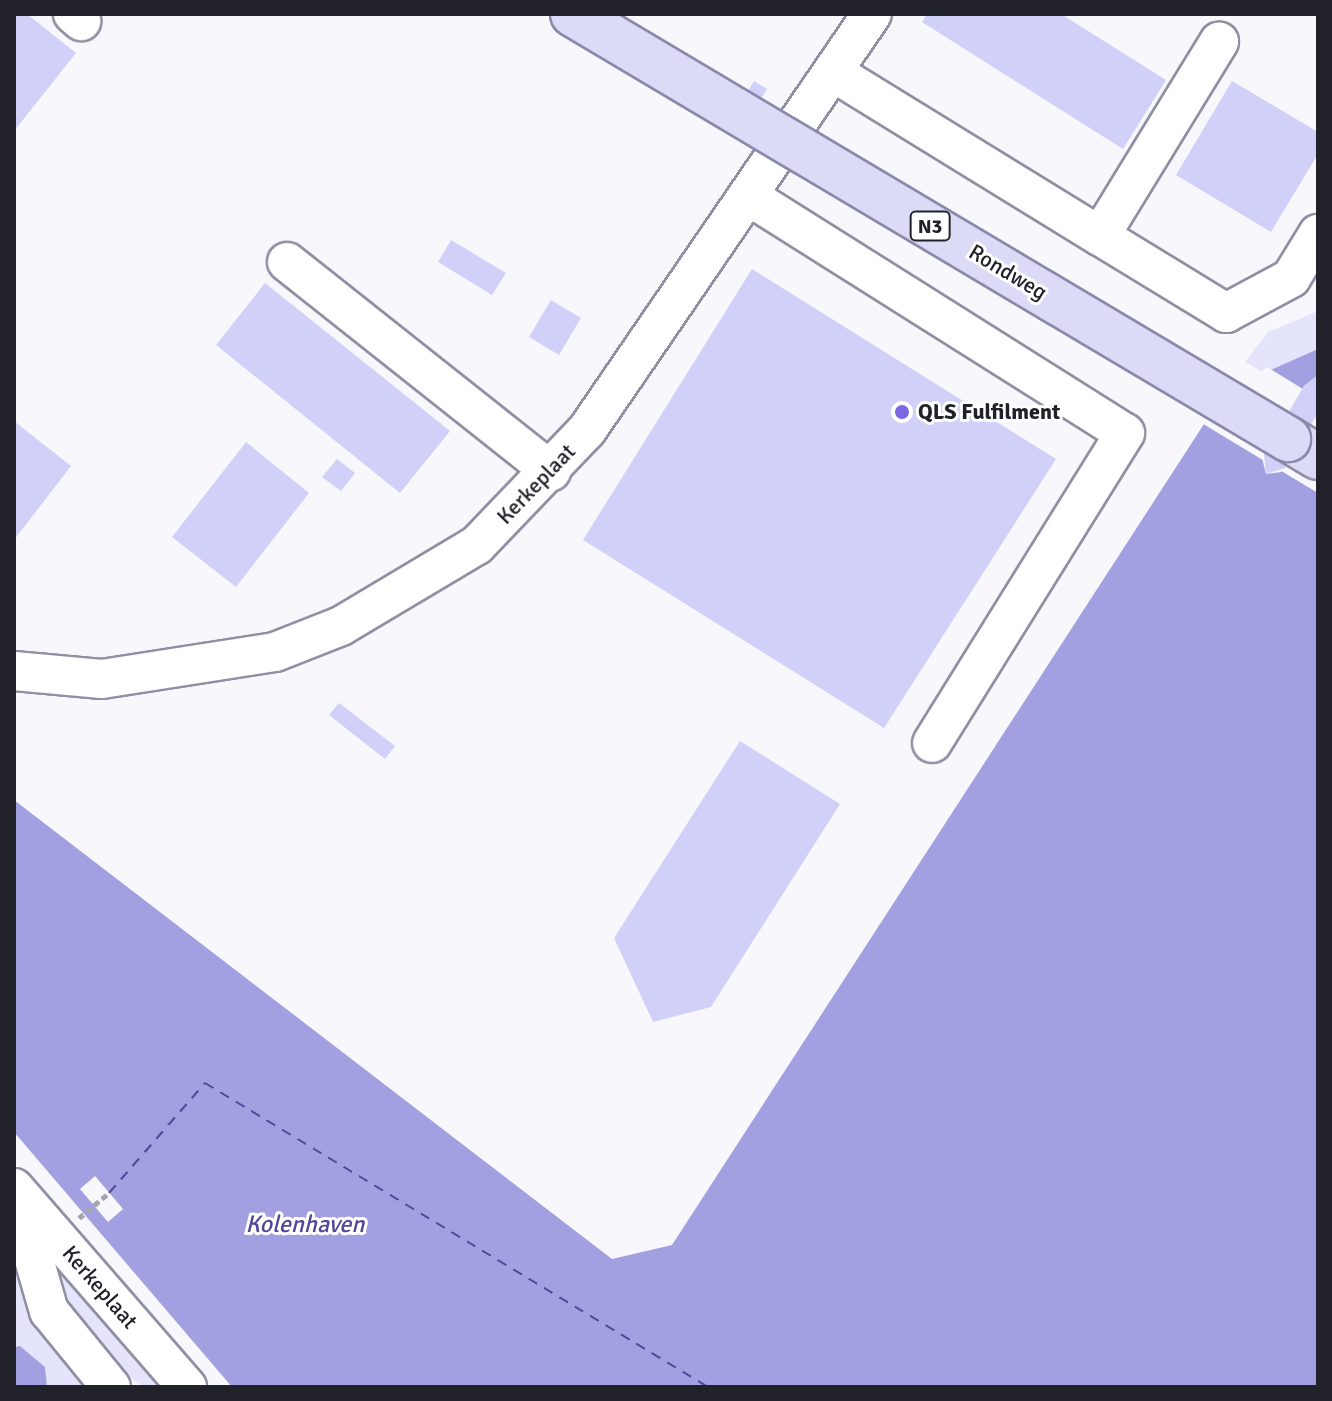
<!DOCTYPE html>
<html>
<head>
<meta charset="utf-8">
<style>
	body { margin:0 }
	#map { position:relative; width:1332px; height:1401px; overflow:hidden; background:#f7f7fc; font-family:Signika,sans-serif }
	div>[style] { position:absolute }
	.green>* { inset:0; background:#e4e4fc }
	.water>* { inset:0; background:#a3a0e2 }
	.pier>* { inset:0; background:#f7f7fc }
	.ferry>* { height:2px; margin-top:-1px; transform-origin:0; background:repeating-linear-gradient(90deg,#524898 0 10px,transparent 0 18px) }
	.building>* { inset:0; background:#d1d0f9 }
	.path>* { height:5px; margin-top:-2.5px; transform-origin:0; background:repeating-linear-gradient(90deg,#a5a5ab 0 6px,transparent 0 10px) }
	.roads { filter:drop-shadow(2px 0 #908fa3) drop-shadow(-2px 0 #908fa3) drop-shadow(0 2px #908fa3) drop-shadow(0 -2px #908fa3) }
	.minor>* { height:38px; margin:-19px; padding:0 19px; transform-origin:19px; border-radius:19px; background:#fff }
	.major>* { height:44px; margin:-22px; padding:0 22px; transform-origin:22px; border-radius:22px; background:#dbdaf7 }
	.bridges { filter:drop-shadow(2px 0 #8a89ab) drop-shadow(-2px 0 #8a89ab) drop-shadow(0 2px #8a89ab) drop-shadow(0 -2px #8a89ab) }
	.major-bridge>* { height:44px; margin:-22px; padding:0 22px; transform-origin:22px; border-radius:22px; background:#dbdaf7 }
	.dots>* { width:22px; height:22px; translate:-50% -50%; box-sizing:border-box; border:4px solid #fff; border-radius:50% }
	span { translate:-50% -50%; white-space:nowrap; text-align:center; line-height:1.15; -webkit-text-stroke:6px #fff; paint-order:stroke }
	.shield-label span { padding:2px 6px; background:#fff; border:2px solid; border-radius:6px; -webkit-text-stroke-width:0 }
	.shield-label { font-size:20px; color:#212129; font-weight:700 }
	.street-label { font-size:22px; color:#212129 }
	.poi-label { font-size:22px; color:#212129; font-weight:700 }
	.left { translate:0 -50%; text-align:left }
	.water-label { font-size:24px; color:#524898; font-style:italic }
	.frame { position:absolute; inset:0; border:16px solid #212129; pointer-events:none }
</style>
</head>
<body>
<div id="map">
	<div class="green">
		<div style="clip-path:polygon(1318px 311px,1318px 349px,1264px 373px,1245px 362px,1268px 332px)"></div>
		<div style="clip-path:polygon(14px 1242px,63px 1350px,83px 1387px,47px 1387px,45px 1367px,20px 1346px,14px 1347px)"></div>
		<div style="clip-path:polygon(44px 1246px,177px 1387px,142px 1387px,106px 1356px,58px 1292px)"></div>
	</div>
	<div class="water">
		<div style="clip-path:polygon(1318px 349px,1318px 375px,1304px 386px,1262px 458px,1266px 474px,1281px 472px,1318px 413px,1318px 1387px,232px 1387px,14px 1132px,14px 800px,612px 1259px,672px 1245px,1204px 424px,1264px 373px)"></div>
		<div style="clip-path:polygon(20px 1346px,45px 1367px,47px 1387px,14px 1387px,14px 1347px)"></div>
	</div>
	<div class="pier">
		<div style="clip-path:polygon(1267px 367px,1306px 391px,1266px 462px,1200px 422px)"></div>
		<div style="clip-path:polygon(1318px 409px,1318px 493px,1278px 469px)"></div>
		<div style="clip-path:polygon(95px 1176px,123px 1209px,108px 1222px,80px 1189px)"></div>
	</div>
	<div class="ferry">
		<div style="left:109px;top:1193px;width:146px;rotate:-48.9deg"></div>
		<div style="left:205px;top:1083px;width:588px;rotate:31.15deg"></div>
	</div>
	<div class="building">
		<div style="clip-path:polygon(14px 14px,27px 14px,76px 53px,14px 131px)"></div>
		<div style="clip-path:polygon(927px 14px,1061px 14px,1166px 80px,1123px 149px,922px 22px)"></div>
		<div style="clip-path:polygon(754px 81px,767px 89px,746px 122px,733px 114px)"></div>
		<div style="clip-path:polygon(1232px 81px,1318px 132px,1318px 154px,1271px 232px,1176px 175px)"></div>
		<div style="clip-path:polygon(451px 240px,506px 273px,492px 295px,438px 262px)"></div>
		<div style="clip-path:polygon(752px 269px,1056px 459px,884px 728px,583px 540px)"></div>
		<div style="clip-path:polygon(265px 283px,450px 431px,400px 493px,216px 345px)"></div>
		<div style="clip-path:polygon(551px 300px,581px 318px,559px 355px,529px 337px)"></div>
		<div style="clip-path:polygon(1318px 375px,1318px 413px,1285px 468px,1266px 474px,1264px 454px,1304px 386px)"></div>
		<div style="clip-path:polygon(14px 421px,71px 466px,14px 540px)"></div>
		<div style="clip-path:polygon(246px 442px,309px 493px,236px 587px,172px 537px)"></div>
		<div style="clip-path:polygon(337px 459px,355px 473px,341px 491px,322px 477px)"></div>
		<div style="clip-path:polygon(339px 703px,395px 746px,385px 759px,329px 715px)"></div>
		<div style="clip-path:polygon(740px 741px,840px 804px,711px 1007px,653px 1022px,614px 938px)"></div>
	</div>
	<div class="path">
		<div style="left:79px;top:1218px;width:39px;rotate:-40deg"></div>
	</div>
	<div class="roads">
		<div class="minor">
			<div style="left:73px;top:14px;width:11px;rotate:41deg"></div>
			<div style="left:833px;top:72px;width:313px;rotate:31.6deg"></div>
			<div style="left:1100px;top:236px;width:228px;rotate:-58.5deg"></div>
			<div style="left:750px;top:197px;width:443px;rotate:32.2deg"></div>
			<div style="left:1125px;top:433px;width:365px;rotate:121.9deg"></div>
			<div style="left:1100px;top:236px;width:148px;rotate:31.4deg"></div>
			<div style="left:1226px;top:313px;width:74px;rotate:-28.3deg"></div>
			<div style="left:1291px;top:278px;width:52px;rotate:-58.5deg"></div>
			<div style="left:287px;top:262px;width:337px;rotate:38.4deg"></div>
			<div style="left:14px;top:671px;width:88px;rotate:5.2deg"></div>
			<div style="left:102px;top:679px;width:175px;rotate:-8.9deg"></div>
			<div style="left:275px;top:652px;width:71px;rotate:-21.5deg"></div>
			<div style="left:341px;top:626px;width:158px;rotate:-30.8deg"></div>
			<div style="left:477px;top:545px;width:159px;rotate:-46.3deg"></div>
			<div style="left:587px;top:430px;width:504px;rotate:-55.59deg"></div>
			<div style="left:14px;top:1188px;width:264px;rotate:49deg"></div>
			<div style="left:16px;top:1197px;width:119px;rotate:73.9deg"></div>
			<div style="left:49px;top:1311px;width:98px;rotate:50.8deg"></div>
		</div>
		<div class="major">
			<div style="left:1288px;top:439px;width:35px;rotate:31deg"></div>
		</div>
	</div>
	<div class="bridges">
		<div class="major-bridge">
			<div style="left:573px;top:14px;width:832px;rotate:30.73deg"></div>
		</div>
	</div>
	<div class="dots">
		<div style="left:902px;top:412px;background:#7a68e3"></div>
	</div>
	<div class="shield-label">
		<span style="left:930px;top:226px">N3</span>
	</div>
	<div class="street-label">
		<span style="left:1008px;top:272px;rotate:31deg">Rondweg</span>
		<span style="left:536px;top:484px;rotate:-46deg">Kerkeplaat</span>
		<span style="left:100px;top:1287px;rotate:49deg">Kerkeplaat</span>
	</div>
	<div class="poi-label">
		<span class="left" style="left:918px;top:412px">QLS Fulfilment</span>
	</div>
	<div class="water-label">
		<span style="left:305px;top:1225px">Kolenhaven</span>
	</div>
	<div class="frame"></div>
</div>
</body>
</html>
